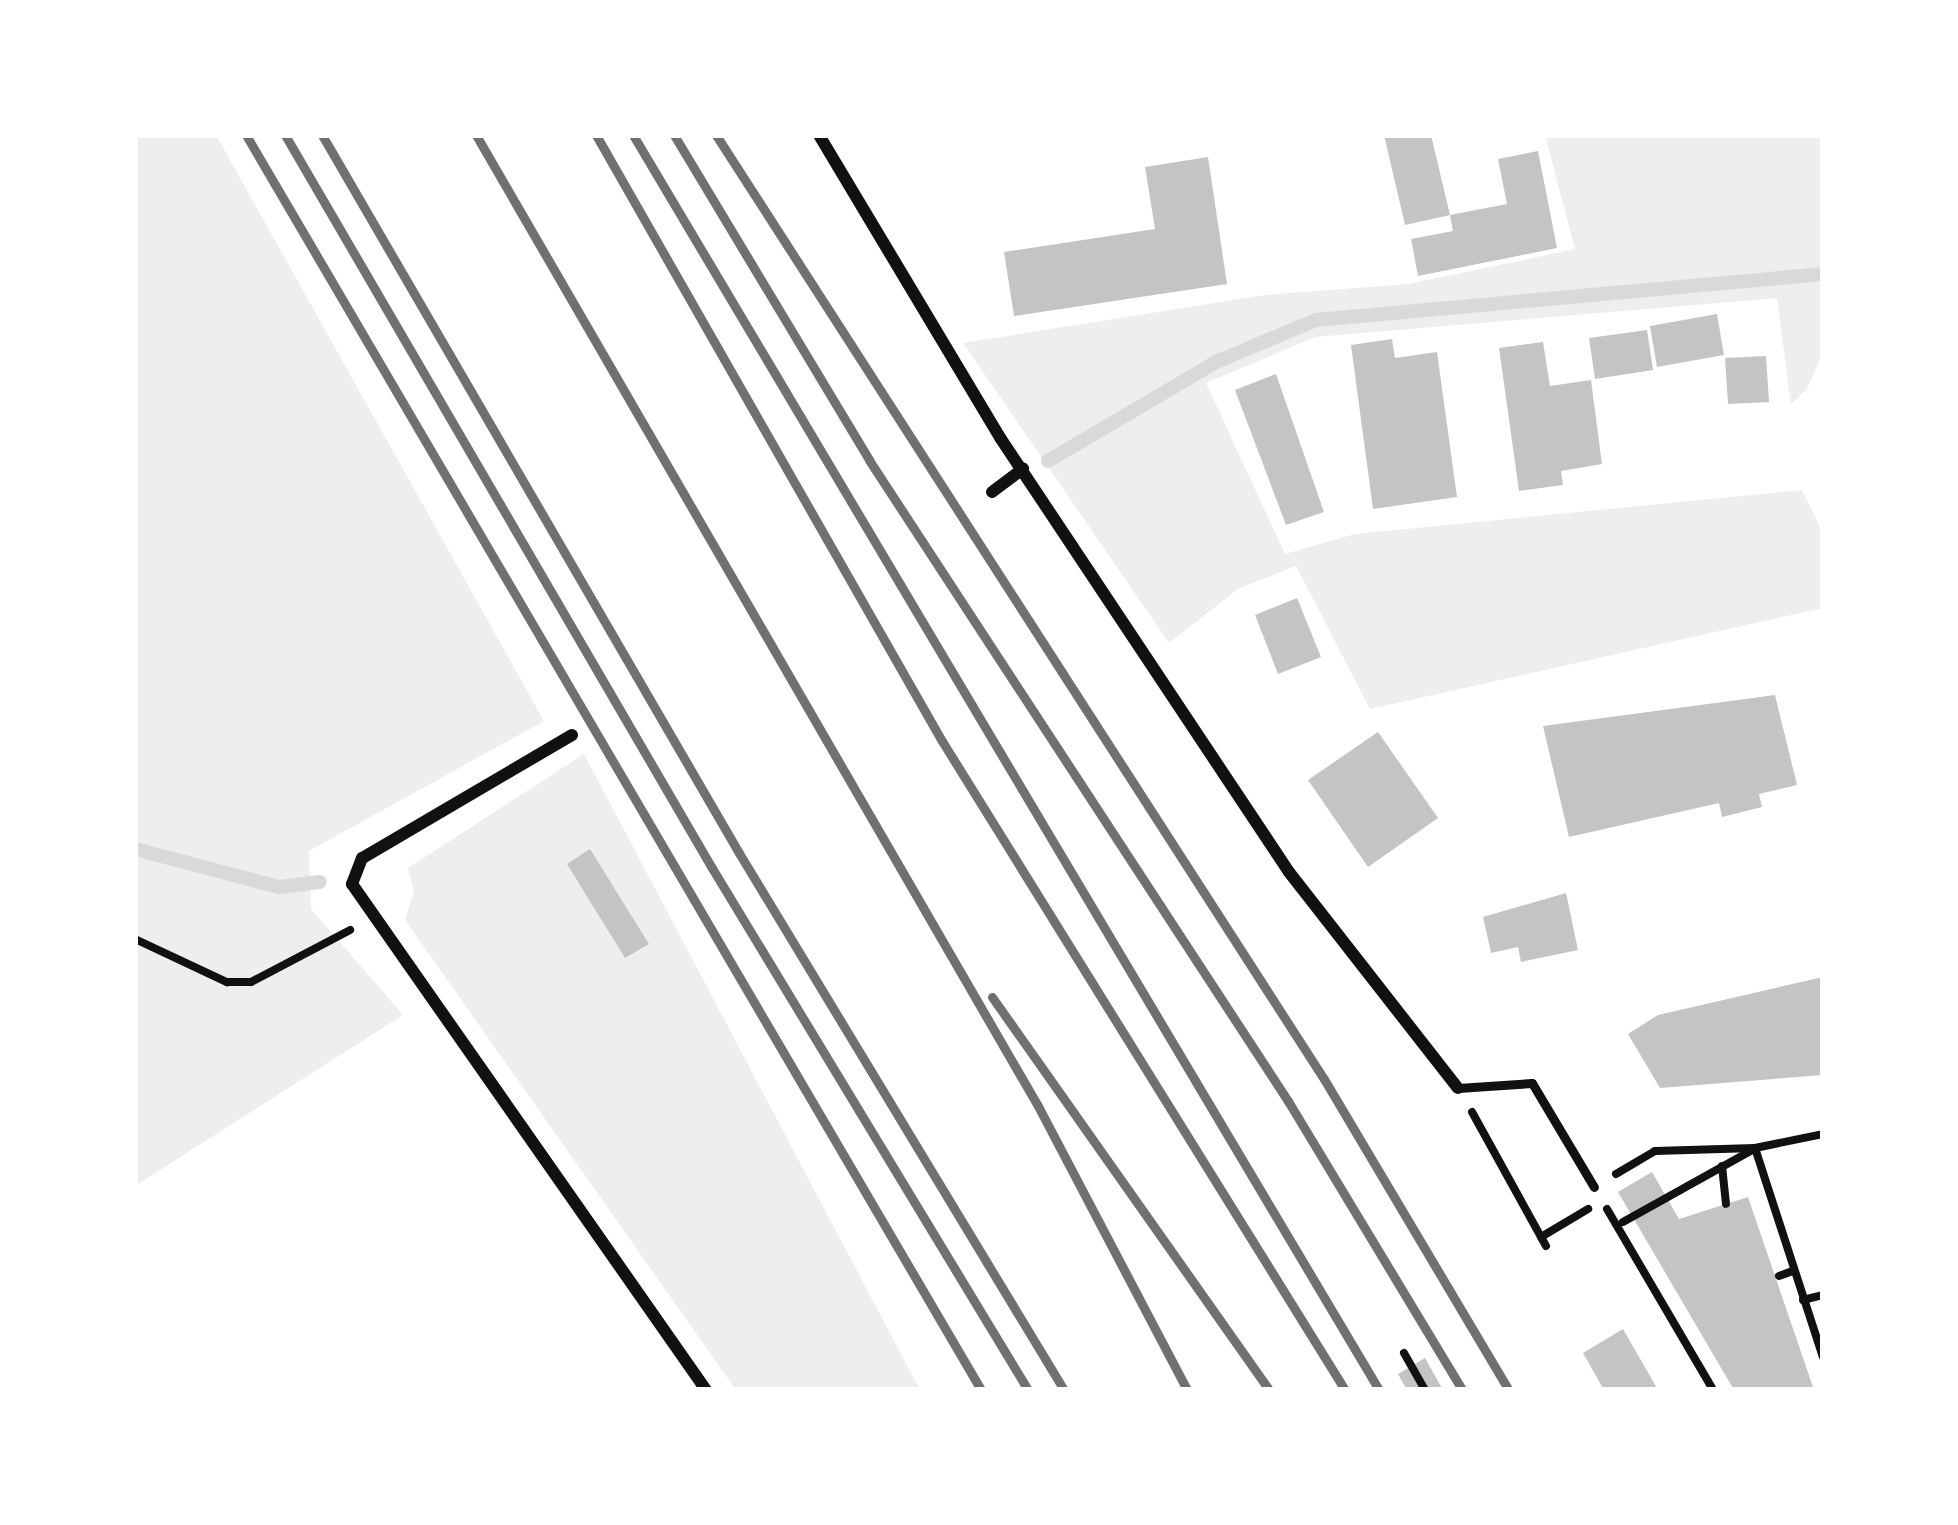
<!DOCTYPE html>
<html>
<head>
<meta charset="utf-8">
<style>
	body { margin:0 }
	#map { position:relative; width:1958px; height:1525px; overflow:hidden; background:#fff; font-family:"Titillium Web",sans-serif }
	div>[style] { position:absolute }
	.green>* { inset:0; background:#eee }
	.stream>* { height:14px; margin:-7px; padding:0 7px; transform-origin:7px; border-radius:7px; background:#d9d9d9 }
	.building>* { inset:0; background:#c4c4c4 }
	.path>* { height:8px; margin:-4px; padding:0 4px; transform-origin:4px; border-radius:4px; background:#111 }
	.service>* { height:9px; margin:-4.5px; padding:0 4.5px; transform-origin:4.5px; border-radius:4.5px; background:#111 }
	.minor>* { height:12px; margin:-6px; padding:0 6px; transform-origin:6px; border-radius:6px; background:#111 }
	.rail>* { height:9px; margin:-4.5px; padding:0 4.5px; transform-origin:4.5px; border-radius:4.5px; background:#707070 }
	span { translate:-50% -50%; white-space:nowrap; text-align:center; line-height:1.15; -webkit-text-stroke:10px #fff; paint-order:stroke }
	.frame { position:absolute; inset:0; border:138px solid #fff; pointer-events:none }
</style>
</head>
<body>
<div id="map">
	<div class="green">
		<div style="clip-path:polygon(135px 135px,216px 135px,544px 721px,309px 851px,311px 909px,403px 1015px,135px 1186px)"></div>
		<div style="clip-path:polygon(1545px 135px,1823px 135px,1823px 353px,1807px 389px,1791px 405px,1777px 298px,1315px 337px,1206px 383px,1285px 554px,1355px 534px,1802px 490px,1823px 533px,1823px 608px,1370px 709px,1296px 566px,1238px 589px,1169px 643px,963px 343px,1265px 295px,1409px 284px,1575px 249px)"></div>
		<div style="clip-path:polygon(584px 754px,920px 1390px,736px 1390px,405px 920px,414px 891px,408px 868px)"></div>
	</div>
	<div class="stream">
		<div style="left:1048px;top:461px;width:195px;rotate:-30.5deg"></div>
		<div style="left:1216px;top:362px;width:108px;rotate:-22.8deg"></div>
		<div style="left:1316px;top:320px;width:509px;rotate:-5.18deg"></div>
		<div style="left:135px;top:849px;width:149px;rotate:14.8deg"></div>
		<div style="left:279px;top:887px;width:41px;rotate:-7deg"></div>
	</div>
	<div class="building">
		<div style="clip-path:polygon(1384px 135px,1431px 135px,1450px 215px,1405px 225px)"></div>
		<div style="clip-path:polygon(1538px 151px,1557px 248px,1418px 276px,1411px 239px,1453px 231px,1450px 215px,1507px 204px,1498px 159px)"></div>
		<div style="clip-path:polygon(1208px 157px,1227px 284px,1014px 316px,1004px 252px,1155px 229px,1145px 167px)"></div>
		<div style="clip-path:polygon(1717px 314px,1724px 355px,1657px 367px,1650px 326px)"></div>
		<div style="clip-path:polygon(1647px 330px,1653px 370px,1595px 379px,1589px 338px)"></div>
		<div style="clip-path:polygon(1392px 339px,1395px 358px,1437px 352px,1457px 497px,1373px 509px,1351px 345px)"></div>
		<div style="clip-path:polygon(1543px 342px,1550px 386px,1591px 380px,1602px 464px,1561px 471px,1563px 485px,1519px 491px,1499px 348px)"></div>
		<div style="clip-path:polygon(1766px 356px,1769px 402px,1728px 404px,1725px 358px)"></div>
		<div style="clip-path:polygon(1276px 374px,1324px 512px,1286px 525px,1235px 390px)"></div>
		<div style="clip-path:polygon(1297px 598px,1321px 657px,1278px 674px,1255px 615px)"></div>
		<div style="clip-path:polygon(1775px 695px,1797px 785px,1759px 794px,1762px 807px,1722px 817px,1719px 803px,1569px 837px,1543px 726px)"></div>
		<div style="clip-path:polygon(1378px 732px,1438px 818px,1368px 867px,1308px 780px)"></div>
		<div style="clip-path:polygon(590px 849px,649px 944px,625px 958px,567px 864px)"></div>
		<div style="clip-path:polygon(1566px 893px,1578px 950px,1521px 962px,1518px 947px,1491px 953px,1483px 917px)"></div>
		<div style="clip-path:polygon(1823px 977px,1823px 1075px,1660px 1088px,1628px 1034px,1658px 1015px)"></div>
		<div style="clip-path:polygon(1652px 1172px,1679px 1219px,1748px 1197px,1814px 1390px,1734px 1390px,1618px 1192px)"></div>
		<div style="clip-path:polygon(1623px 1329px,1658px 1390px,1604px 1390px,1583px 1353px)"></div>
		<div style="clip-path:polygon(1425px 1358px,1443px 1390px,1407px 1390px,1398px 1374px)"></div>
	</div>
	<div class="path">
		<div style="left:135px;top:939px;width:102px;rotate:25.1deg"></div>
		<div style="left:227px;top:982px;width:24px"></div>
		<div style="left:251px;top:982px;width:112px;rotate:-27.7deg"></div>
		<div style="left:1472px;top:1112px;width:143px;rotate:61.1deg"></div>
		<div style="left:1755px;top:1148px;width:220px;rotate:72deg"></div>
		<div style="left:1722px;top:1166px;width:38px;rotate:84deg"></div>
		<div style="left:1616px;top:1174px;width:45px;rotate:-30.5deg"></div>
		<div style="left:1655px;top:1151px;width:100px;rotate:-1.7deg"></div>
		<div style="left:1755px;top:1148px;width:69px;rotate:-11.6deg"></div>
		<div style="left:1607px;top:1209px;width:210px;rotate:59.6deg"></div>
		<div style="left:1623px;top:1222px;width:150px;rotate:-29.1deg"></div>
		<div style="left:1546px;top:1246px;width:10px;rotate:-119deg"></div>
		<div style="left:1541px;top:1237px;width:55px;rotate:-30.8deg"></div>
		<div style="left:1779px;top:1276px;width:15px;rotate:-20deg"></div>
		<div style="left:1803px;top:1300px;width:21px;rotate:-14deg"></div>
		<div style="left:1404px;top:1353px;width:43px;rotate:60.4deg"></div>
	</div>
	<div class="service">
		<div style="left:1458px;top:1088px;width:74px;rotate:-3.9deg"></div>
		<div style="left:1532px;top:1083px;width:121px;rotate:59.2deg"></div>
	</div>
	<div class="minor">
		<div style="left:819px;top:135px;width:354px;rotate:59.1deg"></div>
		<div style="left:1001px;top:439px;width:520px;rotate:56.37deg"></div>
		<div style="left:1289px;top:872px;width:274px;rotate:52deg"></div>
		<div style="left:992px;top:492px;width:39px;rotate:-37deg"></div>
		<div style="left:572px;top:735px;width:243px;rotate:149.6deg"></div>
		<div style="left:362px;top:858px;width:28px;rotate:111deg"></div>
		<div style="left:352px;top:884px;width:618px;rotate:55.02deg"></div>
	</div>
	<div class="rail">
		<div style="left:246px;top:135px;width:1454px;rotate:59.64deg"></div>
		<div style="left:285px;top:135px;width:848px;rotate:59.78deg"></div>
		<div style="left:712px;top:868px;width:610px;rotate:58.81deg"></div>
		<div style="left:322px;top:135px;width:830px;rotate:59.85deg"></div>
		<div style="left:739px;top:853px;width:628px;rotate:58.82deg"></div>
		<div style="left:476px;top:135px;width:1122px;rotate:59.94deg"></div>
		<div style="left:1038px;top:1106px;width:321px;rotate:62.3deg"></div>
		<div style="left:596px;top:135px;width:698px;rotate:60.28deg"></div>
		<div style="left:942px;top:741px;width:764px;rotate:58.16deg"></div>
		<div style="left:633px;top:135px;width:1460px;rotate:59.27deg"></div>
		<div style="left:674px;top:135px;width:379px;rotate:59deg"></div>
		<div style="left:869px;top:460px;width:766px;rotate:56.83deg"></div>
		<div style="left:1288px;top:1101px;width:337px;rotate:58.9deg"></div>
		<div style="left:716px;top:135px;width:1123px;rotate:57.22deg"></div>
		<div style="left:1324px;top:1079px;width:362px;rotate:59.3deg"></div>
		<div style="left:992px;top:997px;width:481px;rotate:54.8deg"></div>
	</div>
	<div class="frame"></div>
</div>
</body>
</html>
